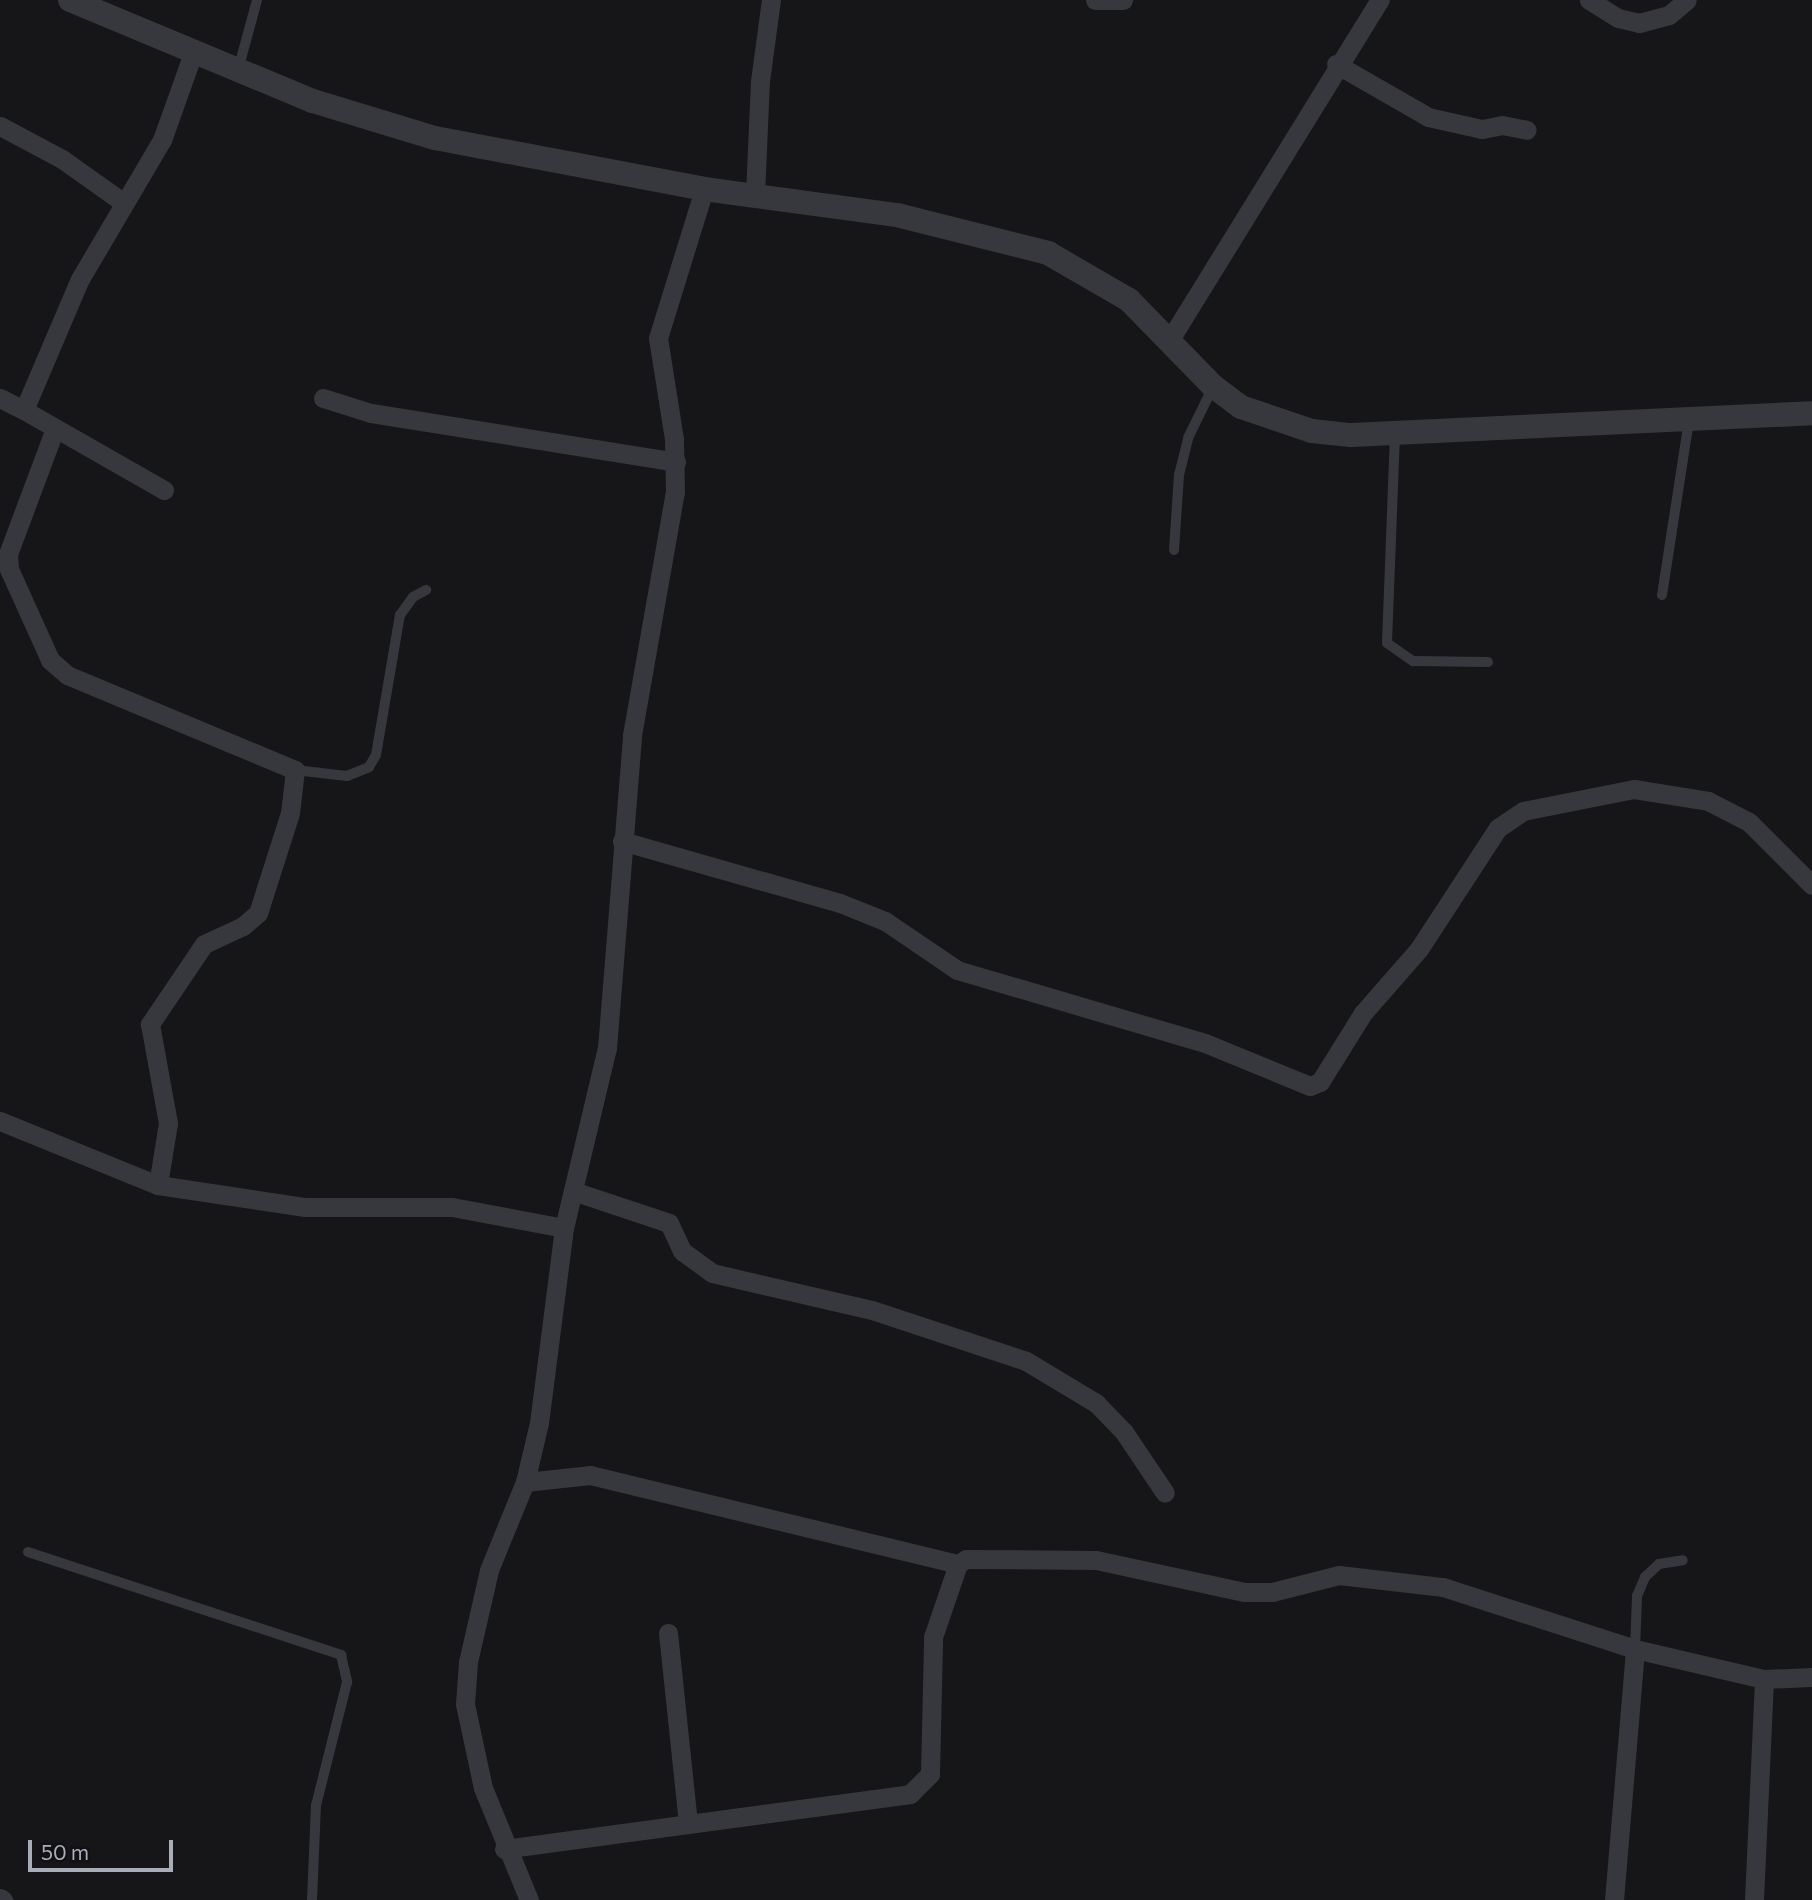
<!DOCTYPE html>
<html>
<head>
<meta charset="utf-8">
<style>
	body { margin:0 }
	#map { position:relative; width:1812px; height:1900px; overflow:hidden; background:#161618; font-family:Commissioner,sans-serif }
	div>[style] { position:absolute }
	.service>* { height:10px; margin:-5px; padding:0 5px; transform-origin:5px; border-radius:5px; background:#37383d }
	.minor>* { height:19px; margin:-9.5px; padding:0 9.5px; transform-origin:9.5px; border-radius:9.5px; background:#37383d }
	.tertiary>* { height:24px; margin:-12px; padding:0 12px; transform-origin:12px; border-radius:12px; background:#37383d }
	span { translate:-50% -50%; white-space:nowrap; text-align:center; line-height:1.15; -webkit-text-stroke:5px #111113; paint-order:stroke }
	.scale { position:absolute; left:28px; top:1840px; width:145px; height:32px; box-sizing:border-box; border:4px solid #a8adb8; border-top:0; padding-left:9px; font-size:21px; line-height:24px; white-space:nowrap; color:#a8adb8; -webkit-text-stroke:5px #111113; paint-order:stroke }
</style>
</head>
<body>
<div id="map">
	<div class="service">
		<div style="left:238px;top:70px;width:73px;rotate:-74.8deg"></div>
		<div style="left:1395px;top:434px;width:209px;rotate:92.2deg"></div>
		<div style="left:1387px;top:643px;width:32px;rotate:35deg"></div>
		<div style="left:1413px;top:661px;width:75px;rotate:0.8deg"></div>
		<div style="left:1174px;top:550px;width:75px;rotate:-86.2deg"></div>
		<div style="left:1179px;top:475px;width:38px;rotate:-76deg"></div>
		<div style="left:1188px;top:438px;width:57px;rotate:-63.9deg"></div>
		<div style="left:1662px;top:595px;width:176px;rotate:-81.2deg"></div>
		<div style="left:295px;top:770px;width:52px;rotate:6.6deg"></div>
		<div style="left:347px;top:776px;width:24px;rotate:-22deg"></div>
		<div style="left:369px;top:767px;width:14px;rotate:-60deg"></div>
		<div style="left:376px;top:755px;width:142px;rotate:-80.3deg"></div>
		<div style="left:400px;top:615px;width:22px;rotate:-54deg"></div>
		<div style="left:413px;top:597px;width:15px;rotate:-28deg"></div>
		<div style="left:28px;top:1552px;width:330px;rotate:18.2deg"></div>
		<div style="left:341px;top:1655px;width:28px;rotate:77deg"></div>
		<div style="left:347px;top:1682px;width:127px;rotate:104.1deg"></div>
		<div style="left:316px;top:1805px;width:95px;rotate:92.4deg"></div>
		<div style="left:1635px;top:1649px;width:53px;rotate:-87.8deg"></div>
		<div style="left:1637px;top:1596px;width:21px;rotate:-67deg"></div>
		<div style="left:1645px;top:1577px;width:19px;rotate:-43deg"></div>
		<div style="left:1659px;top:1564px;width:24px;rotate:-9deg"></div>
	</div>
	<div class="minor">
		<div style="left:1095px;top:0;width:28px"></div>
		<div style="left:1589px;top:0;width:34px;rotate:32deg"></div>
		<div style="left:1618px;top:18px;width:22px;rotate:13deg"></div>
		<div style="left:1639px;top:23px;width:31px;rotate:-15deg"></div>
		<div style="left:1669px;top:15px;width:23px;rotate:-40deg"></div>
		<div style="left:1336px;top:64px;width:106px;rotate:29.9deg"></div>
		<div style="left:1428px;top:117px;width:55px;rotate:12.5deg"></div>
		<div style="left:1482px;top:129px;width:20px;rotate:-11deg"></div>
		<div style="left:1502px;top:125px;width:25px;rotate:11deg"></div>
		<div style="left:0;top:126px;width:70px;rotate:28deg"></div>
		<div style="left:62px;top:159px;width:76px;rotate:35.4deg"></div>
		<div style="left:755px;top:195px;width:114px;rotate:-87.5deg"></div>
		<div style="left:760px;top:81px;width:82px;rotate:-82.3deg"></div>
		<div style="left:1169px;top:341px;width:401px;rotate:-58.3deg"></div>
		<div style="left:0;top:398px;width:27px;rotate:27deg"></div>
		<div style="left:323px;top:398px;width:50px;rotate:17.4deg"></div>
		<div style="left:371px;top:413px;width:309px;rotate:9.1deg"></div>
		<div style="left:54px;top:431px;width:131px;rotate:110.5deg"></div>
		<div style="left:8px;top:554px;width:15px;rotate:86deg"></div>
		<div style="left:9px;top:569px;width:100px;rotate:65.7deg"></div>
		<div style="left:50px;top:660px;width:23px;rotate:41deg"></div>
		<div style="left:67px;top:675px;width:247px;rotate:22.6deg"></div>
		<div style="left:295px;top:770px;width:43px;rotate:96.6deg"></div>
		<div style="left:290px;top:813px;width:105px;rotate:107.7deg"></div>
		<div style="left:258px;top:913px;width:20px;rotate:139deg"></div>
		<div style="left:243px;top:926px;width:43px;rotate:155.2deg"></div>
		<div style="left:204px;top:944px;width:97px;rotate:124deg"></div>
		<div style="left:150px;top:1024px;width:101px;rotate:79.7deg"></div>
		<div style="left:168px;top:1123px;width:63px;rotate:99.2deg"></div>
		<div style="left:164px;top:490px;width:161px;rotate:-150.3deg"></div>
		<div style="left:24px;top:410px;width:142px;rotate:-66.9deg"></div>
		<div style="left:80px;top:279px;width:161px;rotate:-59.5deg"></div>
		<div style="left:162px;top:140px;width:92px;rotate:-70.4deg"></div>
		<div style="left:622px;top:841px;width:227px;rotate:15.9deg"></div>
		<div style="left:840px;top:903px;width:48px;rotate:21.8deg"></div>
		<div style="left:885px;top:921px;width:87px;rotate:34.2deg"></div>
		<div style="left:957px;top:970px;width:259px;rotate:16.4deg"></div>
		<div style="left:1205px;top:1043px;width:113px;rotate:22.3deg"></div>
		<div style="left:1310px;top:1086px;width:11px;rotate:-22deg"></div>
		<div style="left:1320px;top:1082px;width:81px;rotate:-58.1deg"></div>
		<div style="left:1363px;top:1013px;width:85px;rotate:-48.8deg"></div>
		<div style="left:1419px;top:949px;width:145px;rotate:-56.9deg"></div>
		<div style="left:1498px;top:828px;width:30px;rotate:-34deg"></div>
		<div style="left:1523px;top:811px;width:113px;rotate:-11.2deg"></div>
		<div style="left:1634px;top:789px;width:75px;rotate:9.2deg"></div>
		<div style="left:1708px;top:801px;width:46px;rotate:27.1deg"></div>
		<div style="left:1749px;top:822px;width:89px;rotate:45deg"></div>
		<div style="left:0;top:1121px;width:170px;rotate:22.1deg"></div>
		<div style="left:158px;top:1185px;width:149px;rotate:8.5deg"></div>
		<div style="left:305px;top:1207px;width:147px"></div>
		<div style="left:452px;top:1207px;width:114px;rotate:10.6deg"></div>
		<div style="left:573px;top:1191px;width:101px;rotate:18.4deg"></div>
		<div style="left:669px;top:1223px;width:31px;rotate:65deg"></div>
		<div style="left:682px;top:1251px;width:37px;rotate:36deg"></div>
		<div style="left:712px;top:1273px;width:164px;rotate:13deg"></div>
		<div style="left:872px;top:1310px;width:162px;rotate:18.3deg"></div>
		<div style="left:1026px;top:1361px;width:82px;rotate:31deg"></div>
		<div style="left:1096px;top:1403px;width:40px;rotate:46deg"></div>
		<div style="left:1124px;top:1432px;width:73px;rotate:56.1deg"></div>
		<div style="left:525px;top:1482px;width:65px;rotate:-6.1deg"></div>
		<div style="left:590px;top:1475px;width:379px;rotate:13.6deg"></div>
		<div style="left:668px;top:1633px;width:190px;rotate:84deg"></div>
		<div style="left:504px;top:1849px;width:410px;rotate:-7.7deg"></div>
		<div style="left:910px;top:1794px;width:28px;rotate:-45deg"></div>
		<div style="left:930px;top:1774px;width:137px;rotate:-88.7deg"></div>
		<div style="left:933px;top:1637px;width:77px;rotate:-71.1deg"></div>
		<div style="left:958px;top:1564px;width:9px;rotate:-32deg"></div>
		<div style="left:966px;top:1559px;width:130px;rotate:0.4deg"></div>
		<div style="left:1096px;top:1560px;width:151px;rotate:12.2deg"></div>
		<div style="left:1244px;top:1592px;width:28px"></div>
		<div style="left:1272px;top:1592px;width:69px;rotate:-14.2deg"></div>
		<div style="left:1339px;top:1575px;width:105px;rotate:6.6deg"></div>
		<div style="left:1443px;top:1587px;width:202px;rotate:17.9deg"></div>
		<div style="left:0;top:1898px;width:4px;rotate:34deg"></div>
		<div style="left:529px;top:1900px;width:121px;rotate:-112.3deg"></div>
		<div style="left:483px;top:1788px;width:86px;rotate:-102.1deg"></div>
		<div style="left:465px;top:1704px;width:42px;rotate:-85.9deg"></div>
		<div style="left:468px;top:1662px;width:94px;rotate:-77.1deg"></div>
		<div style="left:489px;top:1570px;width:95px;rotate:-67.8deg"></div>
		<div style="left:525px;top:1482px;width:61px;rotate:-76.7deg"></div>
		<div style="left:539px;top:1423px;width:197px;rotate:-82.7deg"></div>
		<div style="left:564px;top:1228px;width:185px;rotate:-76.6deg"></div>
		<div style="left:607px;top:1048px;width:314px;rotate:-85.4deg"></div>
		<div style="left:632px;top:735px;width:247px;rotate:-80deg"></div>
		<div style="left:675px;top:492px;width:53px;rotate:-91.1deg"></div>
		<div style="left:674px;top:439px;width:102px;rotate:-99deg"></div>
		<div style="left:658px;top:338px;width:156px;rotate:-72.8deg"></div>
		<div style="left:1614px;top:1900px;width:252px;rotate:-85.2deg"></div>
		<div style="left:1635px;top:1649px;width:132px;rotate:13.1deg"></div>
		<div style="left:1754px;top:1900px;width:221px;rotate:-87.4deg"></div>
		<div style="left:1764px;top:1679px;width:48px;rotate:-2.4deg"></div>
	</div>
	<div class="tertiary">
		<div style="left:70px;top:0;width:263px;rotate:22.6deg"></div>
		<div style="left:313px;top:101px;width:127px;rotate:16.9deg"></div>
		<div style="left:435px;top:138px;width:274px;rotate:10.7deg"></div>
		<div style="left:704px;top:189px;width:195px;rotate:7.7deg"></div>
		<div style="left:897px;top:215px;width:156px;rotate:14.1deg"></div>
		<div style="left:1048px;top:253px;width:94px;rotate:30.1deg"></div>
		<div style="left:1129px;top:300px;width:120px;rotate:45.7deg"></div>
		<div style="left:1213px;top:386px;width:35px;rotate:37deg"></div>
		<div style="left:1241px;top:407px;width:75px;rotate:18.7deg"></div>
		<div style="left:1312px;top:431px;width:39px;rotate:6deg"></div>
		<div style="left:1351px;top:435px;width:462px;rotate:-2.7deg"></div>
	</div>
	<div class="scale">50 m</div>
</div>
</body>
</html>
